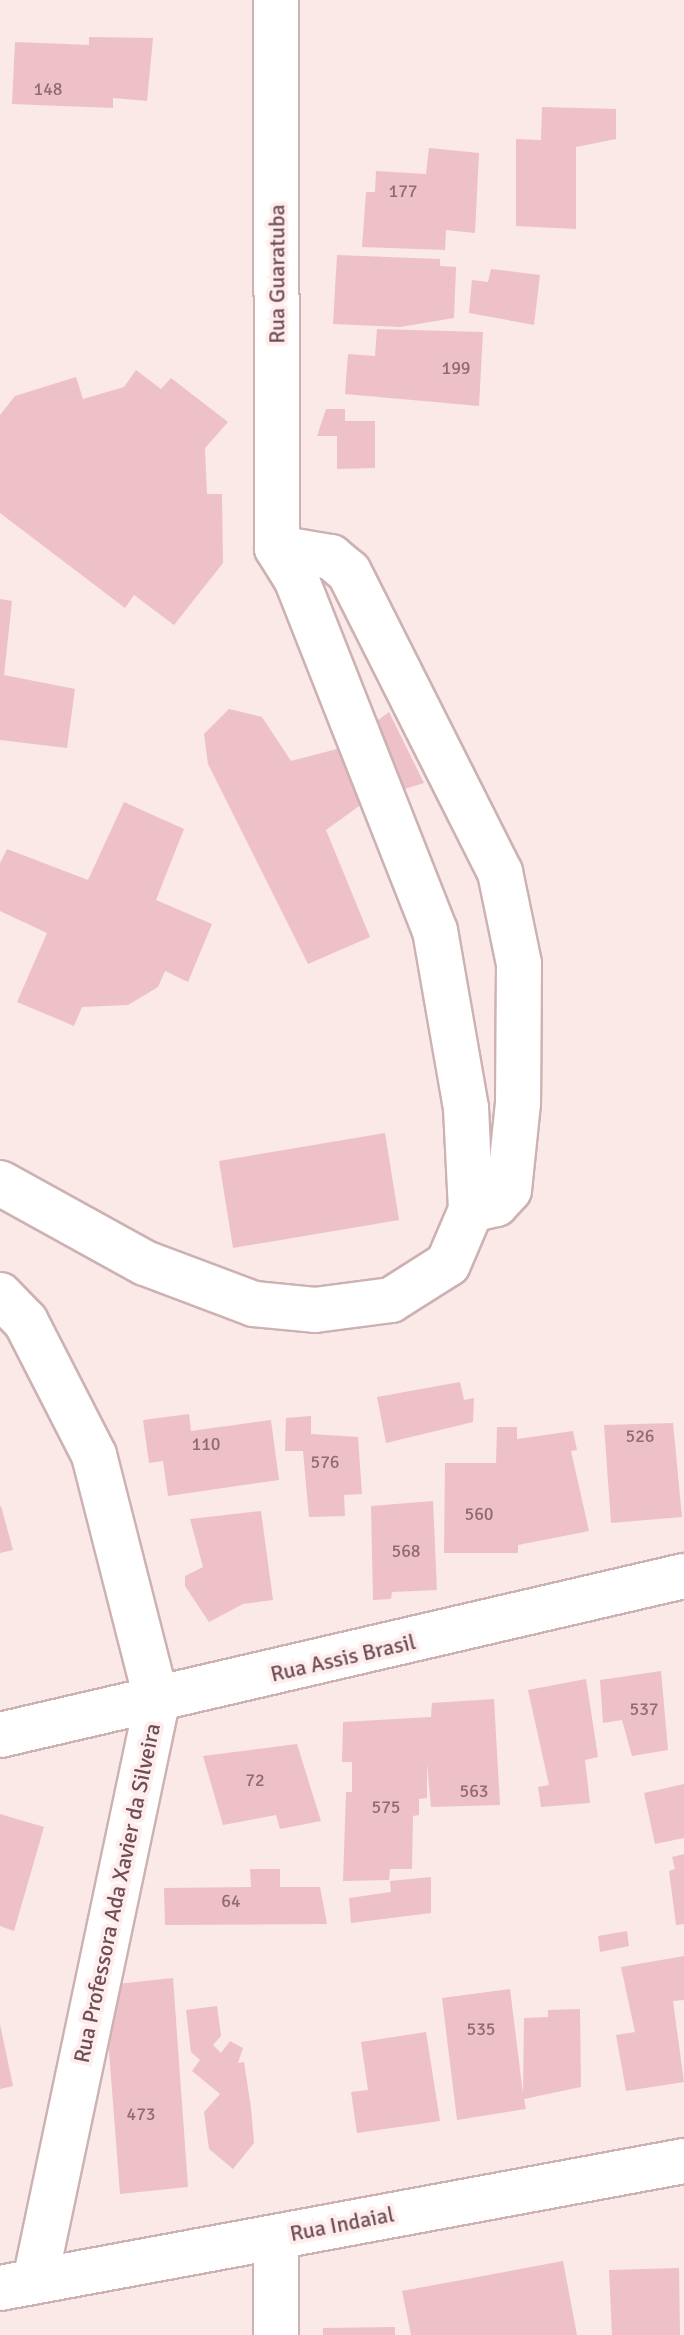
<!DOCTYPE html>
<html>
<head>
<meta charset="utf-8">
<style>
	body { margin:0 }
	#map { position:relative; width:684px; height:2335px; overflow:hidden; background:#fae9e7; font-family:Signika,sans-serif }
	div>[style] { position:absolute }
	.building>* { inset:0; background:#edc1c7 }
	.roads { filter:drop-shadow(2px 0 #cdb1b3) drop-shadow(-2px 0 #cdb1b3) drop-shadow(0 2px #cdb1b3) drop-shadow(0 -2px #cdb1b3) }
	.minor>* { height:44px; margin:-22px; padding:0 22px; transform-origin:22px; border-radius:22px; background:#fff }
	span { translate:-50% -50%; white-space:nowrap; text-align:center; line-height:1.15; -webkit-text-stroke:8px #fdeeed; paint-order:stroke }
	.number-label { font-size:18px; color:#916b71 }
	.number-label span { -webkit-text-stroke-width:0 }
	.street-label { font-size:22px; color:#724e54 }
</style>
</head>
<body>
<div id="map">
	<div class="building">
		<div style="clip-path:polygon(89px 37px,153px 38px,147px 101px,113px 98px,113px 108px,12px 104px,15px 42px,89px 45px)"></div>
		<div style="clip-path:polygon(542px 107px,616px 109px,616px 139px,576px 147px,576px 229px,516px 226px,516px 139px,541px 140px)"></div>
		<div style="clip-path:polygon(429px 148px,479px 153px,475px 233px,446px 230px,445px 250px,362px 247px,366px 192px,375px 192px,376px 171px,426px 174px)"></div>
		<div style="clip-path:polygon(337px 255px,440px 259px,440px 266px,456px 267px,454px 318px,400px 327px,333px 324px)"></div>
		<div style="clip-path:polygon(491px 269px,540px 275px,534px 325px,469px 313px,472px 280px,488px 282px)"></div>
		<div style="clip-path:polygon(377px 329px,483px 332px,479px 406px,345px 394px,348px 354px,375px 356px)"></div>
		<div style="clip-path:polygon(136px 370px,161px 389px,171px 378px,228px 422px,205px 448px,207px 494px,222px 494px,223px 563px,174px 625px,134px 595px,125px 608px,0 513px,0 415px,15px 396px,76px 377px,83px 399px,124px 387px)"></div>
		<div style="clip-path:polygon(326px 409px,345px 409px,345px 421px,375px 421px,375px 468px,337px 469px,337px 436px,317px 436px)"></div>
		<div style="clip-path:polygon(0 599px,12px 601px,4px 675px,75px 689px,67px 748px,0 740px)"></div>
		<div style="clip-path:polygon(229px 709px,262px 717px,291px 761px,341px 748px,389px 712px,424px 783px,366px 801px,326px 830px,370px 937px,308px 964px,208px 764px,204px 734px)"></div>
		<div style="clip-path:polygon(124px 802px,184px 829px,156px 900px,212px 924px,188px 982px,165px 971px,158px 987px,128px 1005px,82px 1007px,74px 1026px,17px 1002px,47px 933px,0 911px,0 863px,7px 849px,88px 880px)"></div>
		<div style="clip-path:polygon(385px 1133px,399px 1220px,233px 1248px,219px 1161px)"></div>
		<div style="clip-path:polygon(460px 1382px,464px 1400px,474px 1398px,473px 1422px,386px 1443px,377px 1397px)"></div>
		<div style="clip-path:polygon(189px 1414px,191px 1431px,271px 1420px,279px 1480px,168px 1496px,163px 1461px,149px 1463px,143px 1420px)"></div>
		<div style="clip-path:polygon(311px 1416px,311px 1434px,358px 1437px,362px 1494px,344px 1495px,345px 1516px,309px 1517px,303px 1451px,285px 1451px,286px 1418px)"></div>
		<div style="clip-path:polygon(673px 1423px,682px 1517px,611px 1523px,604px 1425px)"></div>
		<div style="clip-path:polygon(497px 1427px,517px 1427px,517px 1439px,573px 1431px,577px 1450px,571px 1451px,589px 1531px,518px 1545px,518px 1553px,444px 1553px,445px 1463px,496px 1463px)"></div>
		<div style="clip-path:polygon(433px 1501px,437px 1590px,392px 1592px,391px 1599px,373px 1600px,371px 1506px)"></div>
		<div style="clip-path:polygon(1px 1506px,13px 1550px,0 1553px,0 1507px)"></div>
		<div style="clip-path:polygon(261px 1511px,273px 1600px,243px 1604px,209px 1622px,185px 1586px,185px 1576px,203px 1567px,190px 1519px)"></div>
		<div style="clip-path:polygon(661px 1671px,668px 1750px,632px 1756px,622px 1720px,603px 1723px,600px 1680px)"></div>
		<div style="clip-path:polygon(586px 1679px,598px 1757px,585px 1760px,590px 1803px,541px 1807px,538px 1787px,549px 1785px,528px 1690px)"></div>
		<div style="clip-path:polygon(494px 1699px,500px 1805px,431px 1807px,427px 1764px,427px 1798px,419px 1799px,419px 1815px,413px 1816px,412px 1869px,390px 1869px,389px 1880px,343px 1881px,346px 1792px,352px 1792px,352px 1762px,342px 1762px,343px 1722px,431px 1717px,432px 1703px)"></div>
		<div style="clip-path:polygon(297px 1744px,321px 1821px,280px 1829px,276px 1815px,223px 1825px,203px 1756px)"></div>
		<div style="clip-path:polygon(684px 1784px,684px 1838px,655px 1844px,644px 1793px)"></div>
		<div style="clip-path:polygon(0 1814px,44px 1827px,14px 1931px,0 1926px)"></div>
		<div style="clip-path:polygon(684px 1854px,684px 1924px,676px 1925px,669px 1871px,675px 1869px,672px 1857px)"></div>
		<div style="clip-path:polygon(250px 1869px,280px 1869px,280px 1887px,320px 1887px,327px 1924px,165px 1925px,164px 1888px,251px 1887px)"></div>
		<div style="clip-path:polygon(431px 1877px,431px 1913px,351px 1923px,349px 1898px,391px 1892px,390px 1881px)"></div>
		<div style="clip-path:polygon(627px 1931px,629px 1946px,600px 1952px,598px 1936px)"></div>
		<div style="clip-path:polygon(684px 1956px,684px 2000px,673px 2001px,684px 2082px,626px 2091px,616px 2035px,635px 2032px,621px 1967px)"></div>
		<div style="clip-path:polygon(173px 1978px,188px 2187px,120px 2194px,108px 2038px,117px 1984px)"></div>
		<div style="clip-path:polygon(510px 1989px,523px 2094px,524px 2018px,548px 2017px,548px 2010px,580px 2009px,581px 2087px,524px 2099px,526px 2109px,457px 2120px,442px 1998px)"></div>
		<div style="clip-path:polygon(217px 2006px,221px 2036px,213px 2045px,221px 2053px,230px 2041px,243px 2048px,238px 2063px,244px 2062px,251px 2108px,254px 2143px,233px 2169px,209px 2149px,204px 2112px,220px 2094px,192px 2071px,200px 2060px,191px 2052px,186px 2010px)"></div>
		<div style="clip-path:polygon(0 2024px,13px 2086px,0 2089px)"></div>
		<div style="clip-path:polygon(426px 2032px,440px 2121px,357px 2133px,351px 2092px,368px 2090px,361px 2042px)"></div>
		<div style="clip-path:polygon(563px 2261px,577px 2335px,411px 2335px,402px 2291px)"></div>
		<div style="clip-path:polygon(679px 2268px,680px 2335px,612px 2335px,609px 2270px)"></div>
		<div style="clip-path:polygon(395px 2327px,395px 2335px,323px 2335px,323px 2328px)"></div>
	</div>
	<div class="roads">
		<div class="minor">
			<div style="left:276px;top:0;width:548px;rotate:89.9deg"></div>
			<div style="left:277px;top:548px;width:55px;rotate:9.5deg"></div>
			<div style="left:331px;top:557px;width:23px;rotate:40deg"></div>
			<div style="left:349px;top:572px;width:336px;rotate:63.3deg"></div>
			<div style="left:500px;top:872px;width:94px;rotate:78.3deg"></div>
			<div style="left:519px;top:964px;width:139px;rotate:90.4deg"></div>
			<div style="left:518px;top:1103px;width:87px;rotate:95.9deg"></div>
			<div style="left:509px;top:1190px;width:19px;rotate:133deg"></div>
			<div style="left:496px;top:1204px;width:26px;rotate:167deg"></div>
			<div style="left:0;top:1183px;width:166px;rotate:28.9deg"></div>
			<div style="left:145px;top:1263px;width:116px;rotate:20.6deg"></div>
			<div style="left:254px;top:1304px;width:61px;rotate:5.6deg"></div>
			<div style="left:315px;top:1310px;width:77px;rotate:-7.5deg"></div>
			<div style="left:391px;top:1300px;width:67px;rotate:-32.3deg"></div>
			<div style="left:448px;top:1264px;width:59px;rotate:-66.9deg"></div>
			<div style="left:471px;top:1210px;width:102px;rotate:-92.8deg"></div>
			<div style="left:466px;top:1108px;width:180px;rotate:-99.9deg"></div>
			<div style="left:435px;top:931px;width:377px;rotate:-111.5deg"></div>
			<div style="left:297px;top:580px;width:38px;rotate:-122deg"></div>
			<div style="left:0;top:1295px;width:37px;rotate:46deg"></div>
			<div style="left:26px;top:1322px;width:149px;rotate:62.9deg"></div>
			<div style="left:94px;top:1455px;width:255px;rotate:75.7deg"></div>
			<div style="left:157px;top:1702px;width:592px;rotate:101.9deg"></div>
			<div style="left:0;top:1735px;width:702px;rotate:-13.09deg"></div>
			<div style="left:276px;top:2237px;width:98px;rotate:90deg"></div>
			<div style="left:0;top:2288px;width:696px;rotate:-10.52deg"></div>
		</div>
	</div>
	<div class="number-label">
		<span style="left:48px;top:89px">148</span>
		<span style="left:403px;top:191px">177</span>
		<span style="left:456px;top:368px">199</span>
		<span style="left:640px;top:1436px">526</span>
		<span style="left:206px;top:1444px">110</span>
		<span style="left:325px;top:1462px">576</span>
		<span style="left:479px;top:1514px">560</span>
		<span style="left:406px;top:1551px">568</span>
		<span style="left:644px;top:1709px">537</span>
		<span style="left:255px;top:1780px">72</span>
		<span style="left:474px;top:1791px">563</span>
		<span style="left:386px;top:1807px">575</span>
		<span style="left:231px;top:1901px">64</span>
		<span style="left:481px;top:2029px">535</span>
		<span style="left:141px;top:2114px">473</span>
	</div>
	<div class="street-label">
		<span style="left:277px;top:274px;rotate:-90deg">Rua Guaratuba</span>
		<span style="left:343px;top:1658px;rotate:-13deg">Rua Assis Brasil</span>
		<span style="left:117px;top:1893px;rotate:-78deg">Rua Professora Ada Xavier da Silveira</span>
		<span style="left:342px;top:2224px;rotate:-11deg">Rua Indaial</span>
	</div>
</div>
</body>
</html>
